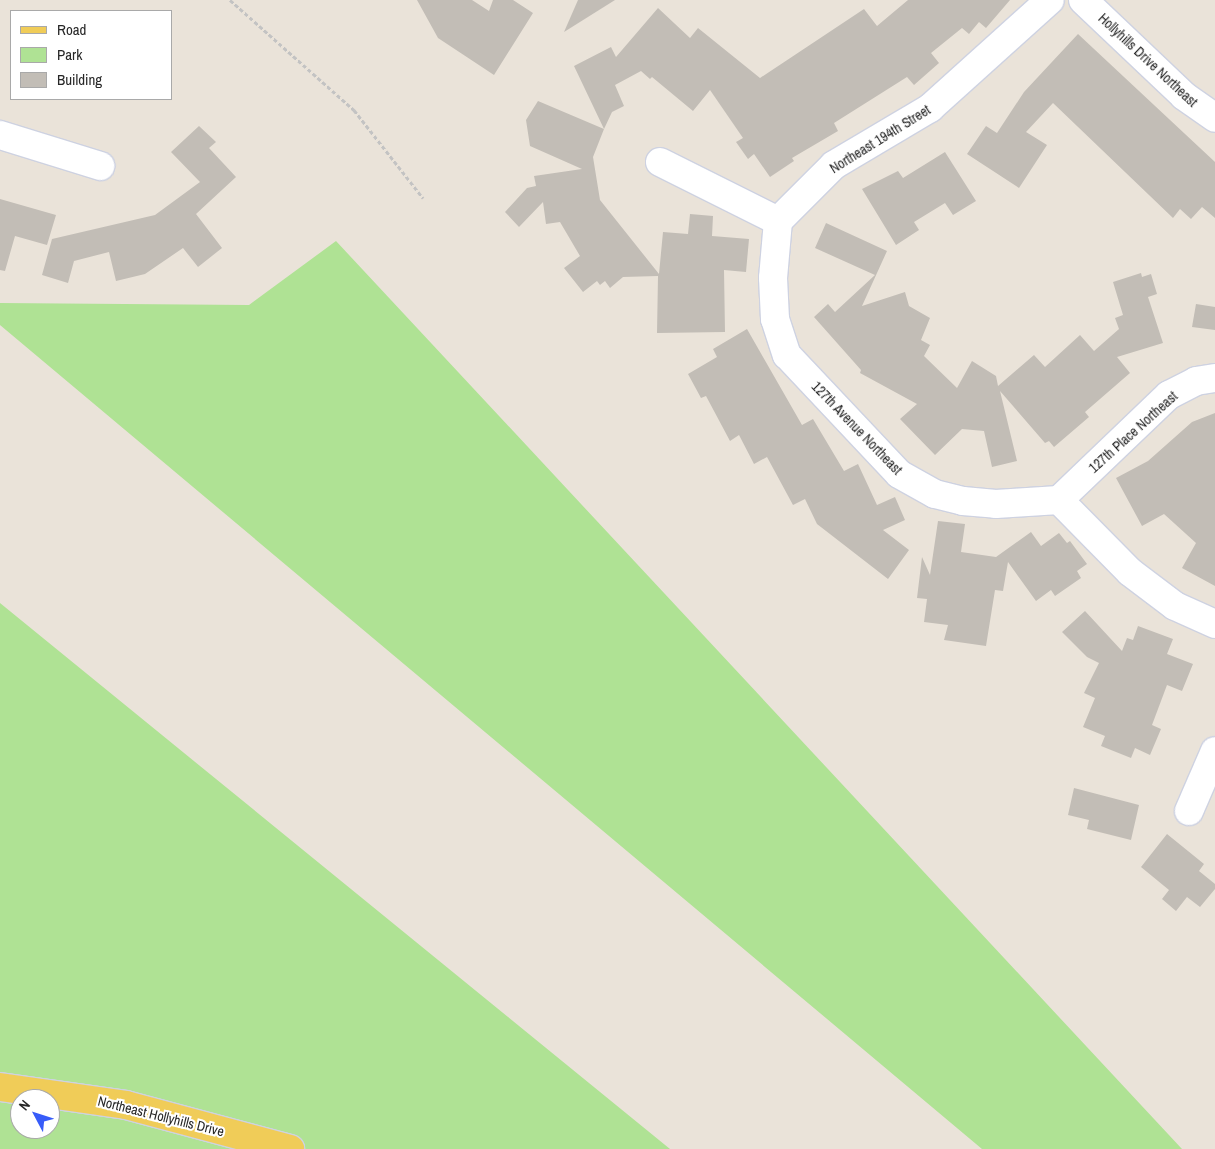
<!DOCTYPE html>
<html>
<head>
<meta charset="utf-8">
<style>
	body { margin:0 }
	#map { position:relative; width:1215px; height:1149px; overflow:hidden; background:#eae3d9; font-family:"Archivo Narrow",sans-serif }
	div>[style] { position:absolute }
	.green>* { inset:0; background:#afe294 }
	.building>* { inset:0; background:#c2bdb6 }
	.path>* { height:3px; margin-top:-1.5px; transform-origin:0; background:repeating-linear-gradient(90deg,#c3c3c3 0 4px,transparent 0 6.5px) }
	.roads { filter:drop-shadow(1px 0 #ced2e1) drop-shadow(-1px 0 #ced2e1) drop-shadow(0 1px #ced2e1) drop-shadow(0 -1px #ced2e1) }
	.minor>* { height:28px; margin:-14px; padding:0 14px; transform-origin:14px; border-radius:14px; background:#fff }
	.major>* { height:28px; margin:-14px; padding:0 14px; transform-origin:14px; border-radius:14px; background:#f0cc58 }
	span { translate:-50% -50%; white-space:nowrap; text-align:center; line-height:1.15; -webkit-text-stroke:4px #fff; paint-order:stroke }
	.street-label { font-size:14px; color:#272727 }
	.legend { position:absolute; left:10px; top:10px; width:162px; height:90px; box-sizing:border-box; background:#fff; border:1px solid #a9a9a9; margin:0; padding:6px 9px; list-style:none; font-size:15px; color:#272727 }
	.legend li { display:flex; align-items:center; gap:10px; height:25px }
	.legend b { width:25px; border:1px solid #a9a9a9 }
	.north { position:absolute; left:10px; top:1089px; width:50px; height:50px; box-sizing:border-box; background:#fff; border:1px solid #a9a9a9; border-radius:50%; rotate:310deg; font-size:14px; font-weight:700; line-height:20px; text-align:center; color:#272727 }
	.north::after { content:''; display:block; margin:auto; width:18px; height:22px; background:#375cf9; clip-path:polygon(50% 0,100% 100%,50% 72%,0 100%) }
</style>
</head>
<body>
<div id="map">
	<div class="green">
		<div style="clip-path:polygon(336px 241px,1182px 1149px,982px 1149px,0 325px,0 303px,249px 305px)"></div>
		<div style="clip-path:polygon(evenodd,0 603px,670px 1149px,0 1149px,0 603px,20px 1099px,50px 1099px,50px 1129px,20px 1129px,20px 1099px)"></div>
	</div>
	<div class="building">
		<div style="clip-path:polygon(417px 0,472px 0,489px 11px,493px 0,513px 0,533px 13px,494px 75px,438px 38px)"></div>
		<div style="clip-path:polygon(578px 0,615px 0,564px 32px)"></div>
		<div style="clip-path:polygon(908px 0,1010px 0,986px 28px,979px 22px,969px 34px,962px 28px,931px 53px,939px 63px,914px 85px,907px 77px,834px 123px,838px 131px,792px 158px,794px 161px,770px 177px,754px 154px,748px 159px,736px 142px,743px 138px,710px 90px,693px 111px,652px 77px,650px 79px,641px 71px,615px 85px,624px 106px,612px 112px,604px 129px,574px 66px,611px 47px,616px 57px,658px 8px,690px 38px,698px 28px,760px 78px,864px 9px,877px 26px)"></div>
		<div style="clip-path:polygon(1078px 34px,1215px 162px,1215px 218px,1202px 207px,1191px 219px,1180px 209px,1173px 218px,1053px 103px,1026px 132px,1047px 145px,1019px 188px,967px 154px,986px 126px,997px 133px,1024px 92px)"></div>
		<div style="clip-path:polygon(538px 101px,604px 129px,593px 157px,600px 200px,659px 274px,663px 232px,688px 234px,690px 214px,713px 216px,712px 236px,749px 239px,746px 272px,724px 270px,725px 332px,657px 333px,658px 276px,623px 277px,610px 288px,605px 281px,600px 285px,597px 281px,583px 292px,564px 268px,580px 256px,560px 222px,546px 224px,543px 202px,519px 227px,505px 212px,527px 188px,536px 186px,534px 176px,582px 169px,530px 146px,526px 120px)"></div>
		<div style="clip-path:polygon(199px 126px,216px 142px,209px 148px,236px 177px,196px 214px,222px 248px,198px 267px,183px 248px,145px 274px,116px 281px,109px 252px,74px 261px,68px 283px,42px 275px,52px 239px,155px 215px,200px 182px,171px 152px)"></div>
		<div style="clip-path:polygon(945px 152px,976px 201px,953px 215px,945px 203px,914px 222px,919px 230px,896px 245px,862px 189px,898px 171px,903px 178px)"></div>
		<div style="clip-path:polygon(0 199px,56px 215px,47px 245px,15px 236px,5px 271px,0 270px)"></div>
		<div style="clip-path:polygon(826px 223px,887px 251px,862px 306px,905px 292px,909px 306px,930px 318px,921px 340px,930px 345px,924px 356px,957px 388px,972px 361px,996px 376px,998px 386px,1034px 355px,1045px 367px,1080px 335px,1094px 351px,1119px 329px,1115px 318px,1123px 315px,1113px 282px,1141px 273px,1142px 277px,1151px 274px,1157px 294px,1148px 297px,1163px 343px,1117px 357px,1130px 373px,1085px 412px,1089px 417px,1054px 447px,1049px 441px,1045px 443px,1000px 391px,1017px 461px,992px 467px,984px 431px,962px 429px,935px 455px,900px 419px,917px 404px,860px 373px,861px 370px,814px 317px,828px 304px,835px 312px,875px 275px,815px 248px)"></div>
		<div style="clip-path:polygon(1196px 304px,1215px 307px,1215px 330px,1192px 327px)"></div>
		<div style="clip-path:polygon(747px 329px,802px 425px,813px 419px,844px 471px,858px 464px,877px 505px,895px 497px,905px 520px,883px 530px,909px 550px,888px 579px,817px 524px,805px 499px,793px 505px,767px 457px,754px 464px,739px 435px,730px 441px,706px 396px,701px 398px,688px 374px,717px 357px,713px 349px)"></div>
		<div style="clip-path:polygon(1215px 413px,1215px 586px,1182px 568px,1196px 543px,1164px 514px,1142px 526px,1116px 478px,1148px 461px,1192px 422px)"></div>
		<div style="clip-path:polygon(938px 521px,965px 524px,961px 552px,996px 557px,1031px 532px,1041px 546px,1059px 533px,1067px 543px,1070px 541px,1087px 564px,1077px 571px,1081px 578px,1055px 596px,1051px 590px,1036px 601px,1008px 562px,1003px 591px,995px 590px,986px 646px,944px 640px,948px 625px,924px 622px,927px 599px,917px 598px,922px 557px,930px 575px)"></div>
		<div style="clip-path:polygon(1085px 611px,1122px 651px,1127px 638px,1133px 640px,1138px 626px,1173px 639px,1167px 654px,1193px 664px,1182px 691px,1167px 685px,1152px 725px,1161px 729px,1150px 755px,1135px 748px,1131px 758px,1101px 746px,1105px 736px,1083px 727px,1095px 698px,1084px 693px,1099px 663px,1087px 657px,1062px 632px)"></div>
		<div style="clip-path:polygon(1074px 788px,1139px 805px,1131px 840px,1087px 829px,1089px 820px,1068px 815px)"></div>
		<div style="clip-path:polygon(1167px 834px,1204px 864px,1199px 871px,1215px 884px,1215px 889px,1200px 907px,1187px 897px,1176px 911px,1162px 899px,1169px 890px,1141px 867px)"></div>
	</div>
	<div class="path">
		<div style="left:230px;top:0;width:166px;rotate:41.6deg"></div>
		<div style="left:354px;top:110px;width:112px;rotate:51.9deg"></div>
	</div>
	<div class="roads">
		<div class="minor">
			<div style="left:1083px;top:0;width:139px;rotate:43.5deg"></div>
			<div style="left:1184px;top:96px;width:38px;rotate:35deg"></div>
			<div style="left:0;top:135px;width:105px;rotate:17.2deg"></div>
			<div style="left:660px;top:162px;width:132px;rotate:26.6deg"></div>
			<div style="left:778px;top:221px;width:57px;rotate:95deg"></div>
			<div style="left:773px;top:278px;width:41px;rotate:87.2deg"></div>
			<div style="left:775px;top:319px;width:38px;rotate:72deg"></div>
			<div style="left:787px;top:355px;width:163px;rotate:46.7deg"></div>
			<div style="left:899px;top:474px;width:41px;rotate:29.1deg"></div>
			<div style="left:935px;top:494px;width:29px;rotate:14deg"></div>
			<div style="left:963px;top:501px;width:33px;rotate:5deg"></div>
			<div style="left:996px;top:504px;width:63px;rotate:-3.6deg"></div>
			<div style="left:1059px;top:500px;width:101px;rotate:45.4deg"></div>
			<div style="left:1130px;top:572px;width:56px;rotate:37.1deg"></div>
			<div style="left:1175px;top:606px;width:44px;rotate:24.2deg"></div>
			<div style="left:778px;top:221px;width:79px;rotate:-45deg"></div>
			<div style="left:834px;top:165px;width:112px;rotate:-30.7deg"></div>
			<div style="left:930px;top:108px;width:161px;rotate:-42deg"></div>
			<div style="left:1059px;top:500px;width:152px;rotate:-43.7deg"></div>
			<div style="left:1169px;top:395px;width:30px;rotate:-27deg"></div>
			<div style="left:1196px;top:381px;width:19px;rotate:-9deg"></div>
			<div style="left:1189px;top:811px;width:65px;rotate:-66.6deg"></div>
		</div>
		<div class="major">
			<div style="left:0;top:1087px;width:127px;rotate:8.1deg"></div>
			<div style="left:126px;top:1105px;width:170px;rotate:15deg"></div>
		</div>
	</div>
	<div class="street-label">
		<span style="left:1148px;top:60px;rotate:43deg">Hollyhills Drive Northeast</span>
		<span style="left:880px;top:139px;rotate:-32deg">Northeast 194th Street</span>
		<span style="left:857px;top:428px;rotate:46deg">127th Avenue Northeast</span>
		<span style="left:1133px;top:432px;rotate:-42deg">127th Place Northeast</span>
		<span style="left:161px;top:1116px;rotate:14deg">Northeast Hollyhills Drive</span>
	</div>
	<ul class="legend">
	<li><b style="height:6px;background:#f0cc58"></b>Road</li>
	<li><b style="height:14px;background:#afe294"></b>Park</li>
	<li><b style="height:14px;background:#c2bdb6"></b>Building</li>
	</ul>
	<div class="north">N</div>
</div>
</body>
</html>
